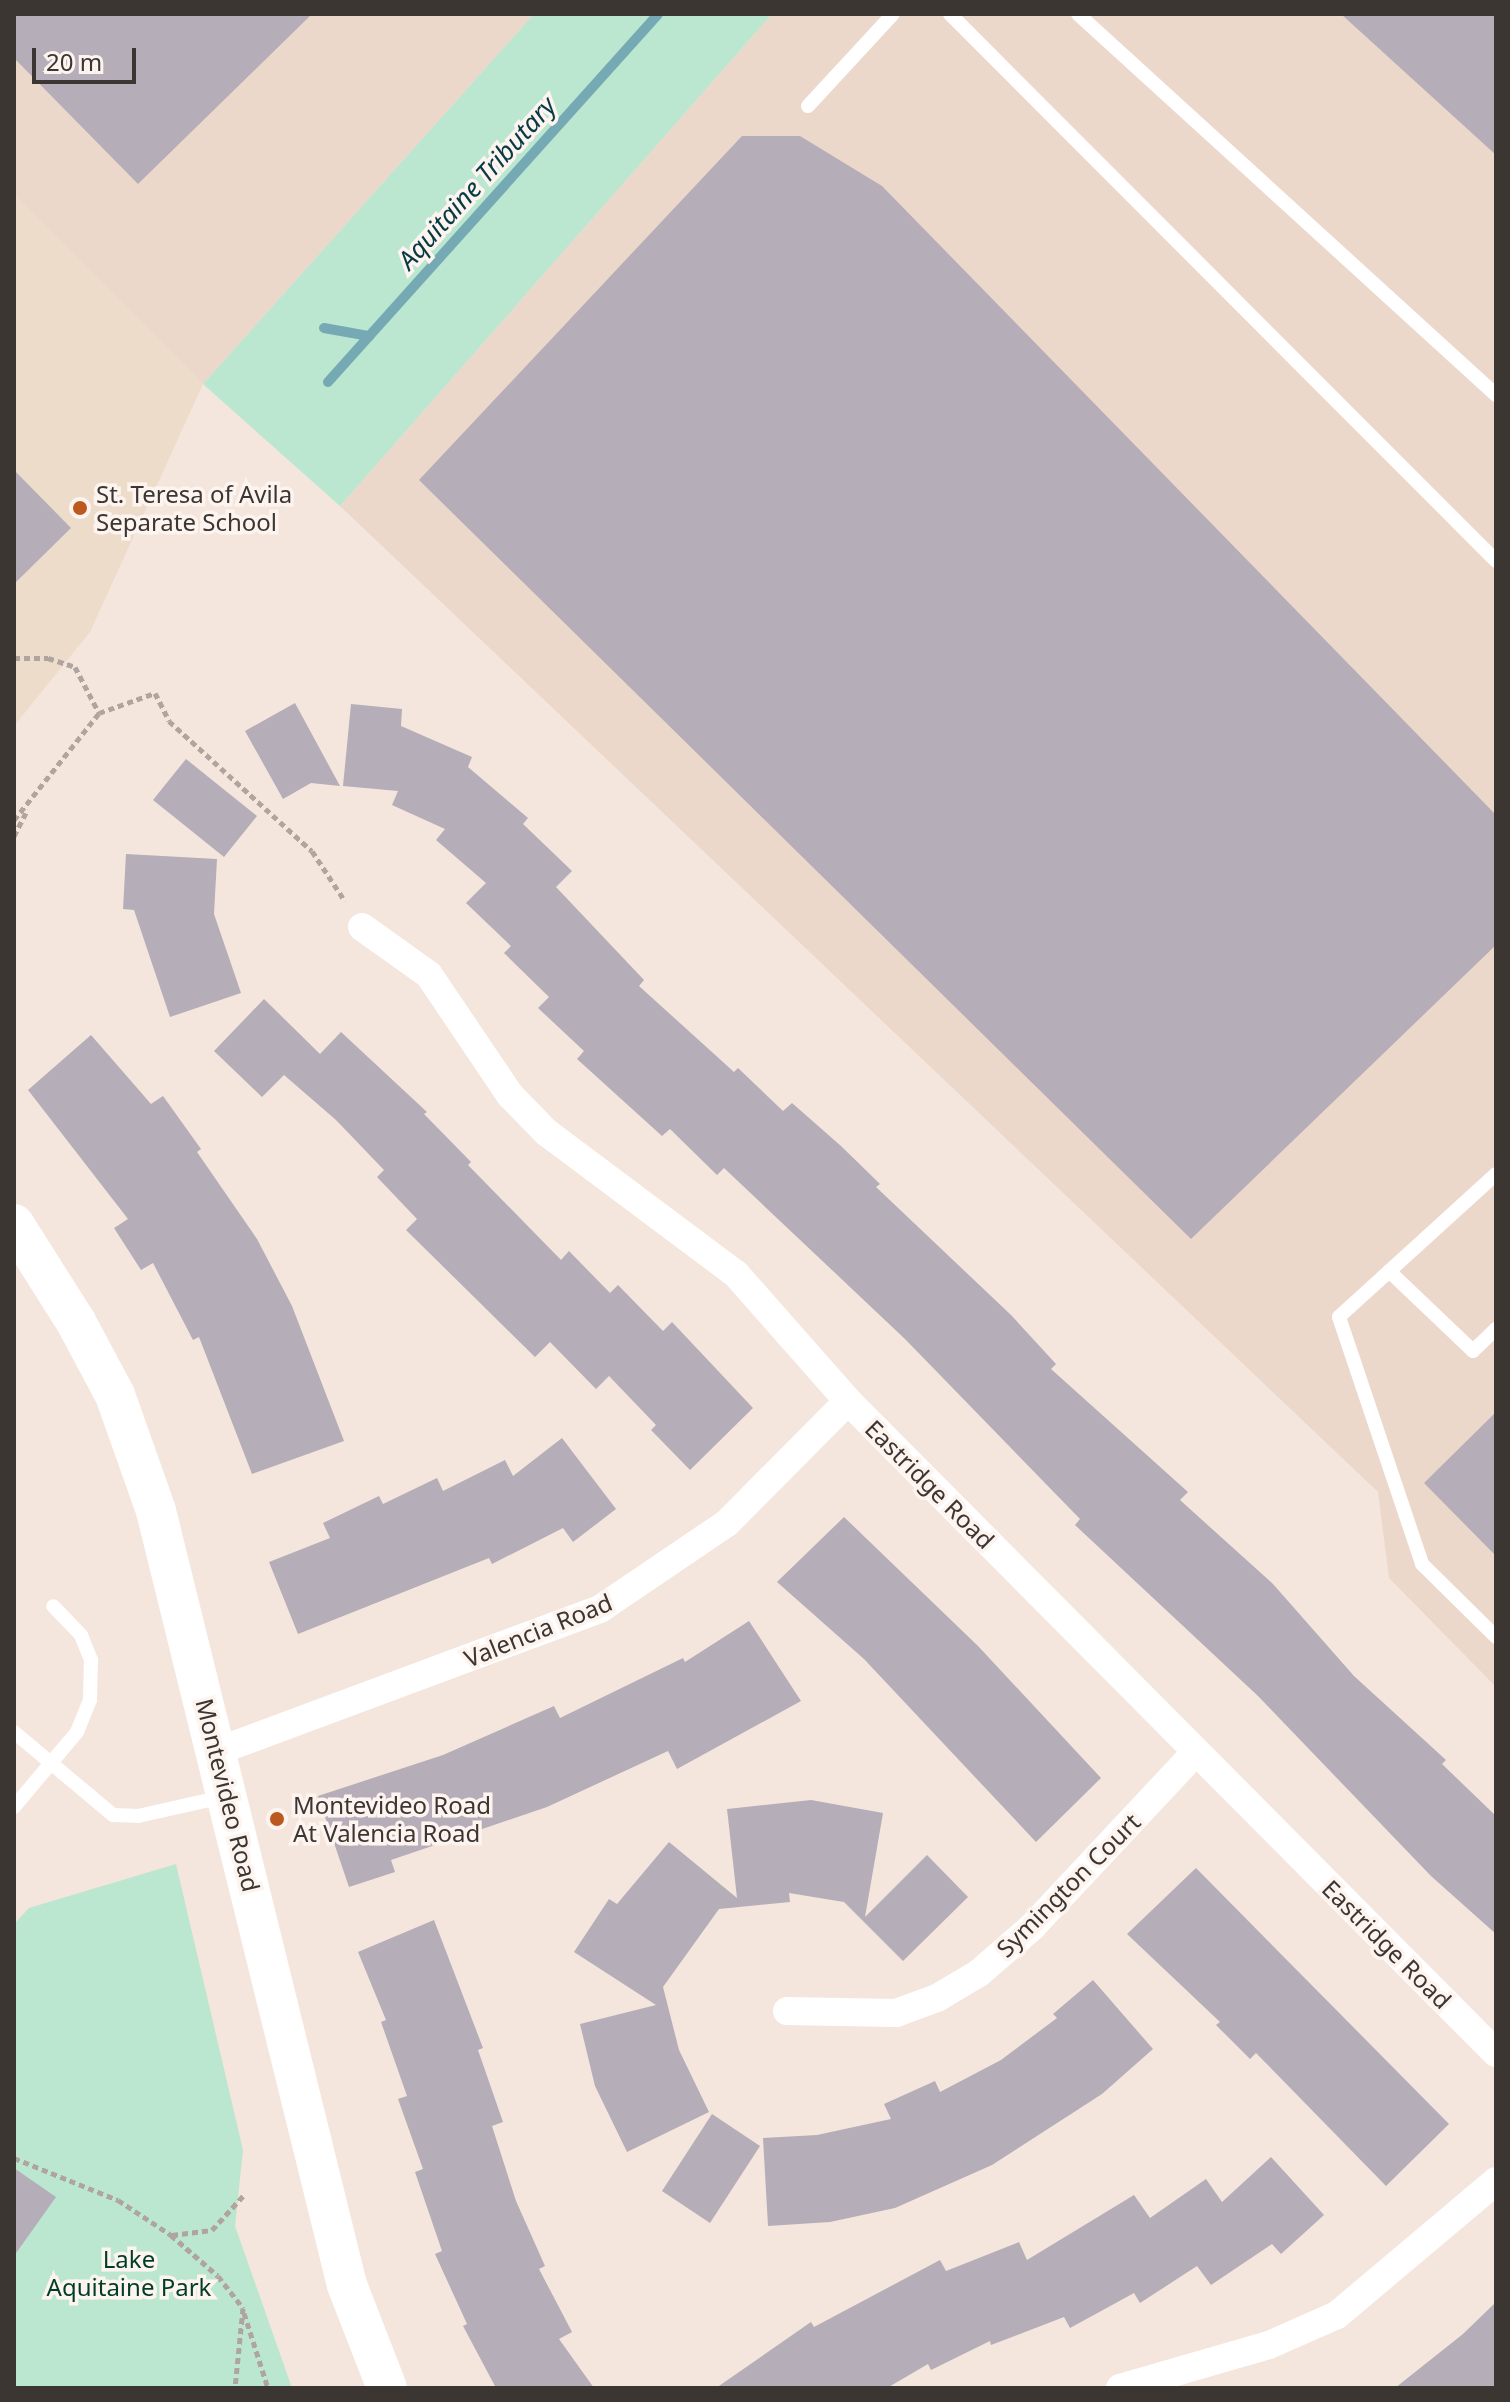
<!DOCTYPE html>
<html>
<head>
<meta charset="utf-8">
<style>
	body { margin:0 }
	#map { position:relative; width:1510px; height:2402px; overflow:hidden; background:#f4e6dd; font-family:"Noto Sans",sans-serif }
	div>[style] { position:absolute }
	.built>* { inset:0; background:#ecd8cb }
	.education>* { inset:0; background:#eddcca }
	.green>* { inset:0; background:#bbe6d0 }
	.stream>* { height:10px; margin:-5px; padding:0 5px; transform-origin:5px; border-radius:5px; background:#75aab5 }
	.building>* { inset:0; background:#b5adb8 }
	.path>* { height:5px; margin-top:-2.5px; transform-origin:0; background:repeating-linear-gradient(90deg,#afa49e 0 6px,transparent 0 10px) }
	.lane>* { height:14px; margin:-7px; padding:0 7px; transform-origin:7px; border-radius:7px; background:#fff }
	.street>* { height:28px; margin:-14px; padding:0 14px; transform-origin:14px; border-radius:14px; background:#fff }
	.secondary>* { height:40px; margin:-20px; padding:0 20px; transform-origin:20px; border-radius:20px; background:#fff }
	.dots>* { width:22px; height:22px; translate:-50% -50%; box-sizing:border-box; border:4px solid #fdf4ef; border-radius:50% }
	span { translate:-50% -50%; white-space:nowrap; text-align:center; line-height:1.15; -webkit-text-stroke:7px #fdf4ef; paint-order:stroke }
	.poi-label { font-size:24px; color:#3c3633 }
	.left { translate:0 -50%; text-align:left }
	.street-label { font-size:24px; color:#3c3633 }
	.park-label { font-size:24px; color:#003d28 }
	.water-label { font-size:26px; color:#073b44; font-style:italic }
	.frame { position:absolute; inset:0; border:16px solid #3c3633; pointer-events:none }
	.scale { position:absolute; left:32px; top:48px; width:104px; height:36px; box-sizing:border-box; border:4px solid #3c3633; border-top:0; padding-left:10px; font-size:24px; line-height:28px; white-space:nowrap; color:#3c3633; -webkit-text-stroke:6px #fdf4ef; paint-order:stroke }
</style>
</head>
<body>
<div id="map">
	<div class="built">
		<div style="clip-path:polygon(14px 14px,534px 14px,203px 384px,14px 195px)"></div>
		<div style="clip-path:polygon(772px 14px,1496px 14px,1496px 1687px,1389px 1578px,1378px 1492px,340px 506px)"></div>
	</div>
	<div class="education">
		<div style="clip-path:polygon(14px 195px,203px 384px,90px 632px,14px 726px)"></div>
	</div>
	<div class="green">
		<div style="clip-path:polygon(534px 14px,772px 14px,340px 506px,203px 384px)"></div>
		<div style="clip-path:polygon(176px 1864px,243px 2150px,235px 2226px,292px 2388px,14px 2388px,14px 1924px,29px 1908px)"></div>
	</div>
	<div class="stream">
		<div style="left:324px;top:328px;width:46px;rotate:10.1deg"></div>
		<div style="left:328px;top:382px;width:494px;rotate:-48.1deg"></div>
	</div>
	<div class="building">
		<div style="clip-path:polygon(14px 14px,312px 14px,138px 184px,14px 58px)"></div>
		<div style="clip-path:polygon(1341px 14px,1496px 14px,1496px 155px)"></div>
		<div style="clip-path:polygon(742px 136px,800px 136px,882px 186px,1496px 815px,1496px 945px,1191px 1239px,419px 480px)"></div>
		<div style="clip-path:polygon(14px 470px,71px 528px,14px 584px)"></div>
		<div style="clip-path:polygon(295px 703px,340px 786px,311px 783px,283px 799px,245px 731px)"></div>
		<div style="clip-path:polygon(351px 704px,402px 709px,401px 726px,472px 757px,468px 767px,528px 818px,523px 824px,572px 871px,556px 887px,644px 980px,639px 986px,734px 1072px,738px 1068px,783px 1111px,792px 1103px,841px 1146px,880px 1184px,876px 1187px,1011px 1315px,1056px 1364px,1051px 1369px,1188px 1492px,1180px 1500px,1273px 1584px,1354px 1676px,1446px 1760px,1442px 1764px,1496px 1816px,1496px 1934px,1431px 1876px,1258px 1696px,1075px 1525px,1080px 1519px,905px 1339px,724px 1168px,717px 1175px,670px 1129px,662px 1136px,577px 1059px,584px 1051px,538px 1008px,549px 997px,504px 953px,511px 946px,466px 903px,486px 883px,436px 840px,445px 829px,392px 805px,398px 791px,343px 786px)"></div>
		<div style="clip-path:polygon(186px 759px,257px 816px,224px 857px,153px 800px)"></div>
		<div style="clip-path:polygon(126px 854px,217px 859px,214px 914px,241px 993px,170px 1017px,134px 910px,123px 909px)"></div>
		<div style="clip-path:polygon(264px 999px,320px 1054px,341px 1032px,427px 1112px,424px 1114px,471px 1162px,468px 1165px,561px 1260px,569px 1251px,610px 1293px,618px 1285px,663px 1331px,672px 1322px,753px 1408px,690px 1470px,651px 1430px,656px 1425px,609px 1376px,596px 1389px,550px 1342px,535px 1357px,406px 1230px,417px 1219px,377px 1177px,384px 1170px,336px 1120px,284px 1075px,262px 1097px,214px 1051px)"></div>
		<div style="clip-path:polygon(91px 1035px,151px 1104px,163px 1096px,201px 1149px,197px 1152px,257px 1239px,292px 1306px,344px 1441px,252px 1474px,199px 1337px,193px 1340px,153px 1263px,141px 1270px,114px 1228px,128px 1219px,28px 1090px)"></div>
		<div style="clip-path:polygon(1496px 1412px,1496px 1556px,1424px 1483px)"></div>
		<div style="clip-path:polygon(562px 1438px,616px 1509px,573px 1542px,563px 1528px,492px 1564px,489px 1558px,298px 1634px,269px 1562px,330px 1538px,323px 1523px,379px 1496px,383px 1504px,437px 1478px,443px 1491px,505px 1460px,513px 1476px)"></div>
		<div style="clip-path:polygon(844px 1517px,978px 1646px,1101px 1778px,1036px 1842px,864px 1659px,777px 1582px)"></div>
		<div style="clip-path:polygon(749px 1621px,801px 1701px,677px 1769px,668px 1751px,547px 1807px,391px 1860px,395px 1872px,349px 1887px,318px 1796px,443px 1755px,554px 1706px,560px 1718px,683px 1658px,685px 1662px)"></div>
		<div style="clip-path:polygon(811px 1800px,883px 1813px,865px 1917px,927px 1855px,968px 1897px,903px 1961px,844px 1902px,789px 1893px,790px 1902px,719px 1909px,663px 1987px,679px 2050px,709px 2112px,627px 2152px,595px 2086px,580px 2024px,656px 2005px,574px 1952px,609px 1899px,617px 1904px,669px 1842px,737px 1898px,727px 1809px)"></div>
		<div style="clip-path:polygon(1196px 1868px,1449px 2124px,1386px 2186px,1256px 2053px,1250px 2059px,1216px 2025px,1220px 2022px,1127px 1934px)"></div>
		<div style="clip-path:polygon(434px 1920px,483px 2048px,478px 2050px,503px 2122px,492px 2126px,516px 2201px,545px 2266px,539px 2269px,572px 2332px,559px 2339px,594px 2388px,496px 2388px,463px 2326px,467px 2324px,435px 2254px,442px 2251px,415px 2172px,423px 2169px,398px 2099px,407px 2096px,381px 2022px,386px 2020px,358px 1952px)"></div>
		<div style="clip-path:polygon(1093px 1980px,1153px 2049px,1102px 2094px,992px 2165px,895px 2208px,830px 2222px,768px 2226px,763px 2138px,817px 2135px,891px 2119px,884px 2104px,935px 2081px,940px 2092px,1001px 2060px,1057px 2018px,1053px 2014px)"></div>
		<div style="clip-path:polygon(712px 2114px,760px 2146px,710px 2223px,662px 2191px)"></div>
		<div style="clip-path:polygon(1271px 2157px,1324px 2215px,1281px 2254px,1272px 2244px,1211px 2285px,1197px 2266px,1140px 2303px,1134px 2293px,1070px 2328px,1064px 2317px,991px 2345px,990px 2341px,931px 2370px,928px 2364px,887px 2388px,716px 2388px,811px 2322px,814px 2327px,940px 2260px,946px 2271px,1019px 2242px,1027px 2260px,1134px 2195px,1150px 2218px,1206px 2179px,1222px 2202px)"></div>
		<div style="clip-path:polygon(14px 2168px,56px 2197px,14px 2256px)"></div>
		<div style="clip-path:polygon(1496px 2302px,1496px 2388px,1395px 2388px,1463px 2334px)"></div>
	</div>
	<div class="path">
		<div style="left:14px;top:658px;width:34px"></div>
		<div style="left:48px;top:658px;width:28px;rotate:18deg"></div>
		<div style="left:75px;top:667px;width:52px;rotate:62.4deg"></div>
		<div style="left:99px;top:713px;width:59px;rotate:-19.7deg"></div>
		<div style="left:155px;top:693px;width:31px;rotate:63deg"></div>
		<div style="left:169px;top:721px;width:193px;rotate:42.3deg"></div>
		<div style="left:312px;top:851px;width:60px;rotate:56.6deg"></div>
		<div style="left:14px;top:820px;width:137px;rotate:-51.5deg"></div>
		<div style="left:14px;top:836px;width:30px;rotate:-63deg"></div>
		<div style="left:14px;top:2158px;width:112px;rotate:22deg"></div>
		<div style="left:118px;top:2200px;width:64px;rotate:33.4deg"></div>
		<div style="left:171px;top:2235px;width:62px;rotate:41.1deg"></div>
		<div style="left:218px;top:2276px;width:41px;rotate:52deg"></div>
		<div style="left:243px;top:2308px;width:80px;rotate:95.7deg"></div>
		<div style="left:172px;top:2235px;width:40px;rotate:-7.1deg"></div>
		<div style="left:212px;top:2230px;width:47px;rotate:-47.6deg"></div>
		<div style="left:244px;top:2313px;width:79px;rotate:72.3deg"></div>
	</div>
	<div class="lane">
		<div style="left:950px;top:14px;width:773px;rotate:45.05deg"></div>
		<div style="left:1078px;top:14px;width:566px;rotate:42.35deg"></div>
		<div style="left:808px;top:106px;width:125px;rotate:-47.3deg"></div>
		<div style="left:1496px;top:1174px;width:212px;rotate:137.7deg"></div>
		<div style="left:1339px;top:1317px;width:261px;rotate:71.4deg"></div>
		<div style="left:1422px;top:1564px;width:104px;rotate:44.6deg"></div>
		<div style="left:1389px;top:1271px;width:116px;rotate:43.6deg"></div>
		<div style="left:1473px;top:1351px;width:32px;rotate:-44deg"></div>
		<div style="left:14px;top:1732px;width:129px;rotate:40deg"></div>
		<div style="left:113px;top:1815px;width:25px;rotate:2deg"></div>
		<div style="left:138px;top:1816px;width:86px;rotate:-12.7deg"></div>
		<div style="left:14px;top:1807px;width:98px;rotate:-50deg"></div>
		<div style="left:77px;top:1732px;width:35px;rotate:-68deg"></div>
		<div style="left:90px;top:1700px;width:40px;rotate:-88.6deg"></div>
		<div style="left:91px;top:1660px;width:27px;rotate:-112deg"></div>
		<div style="left:81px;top:1635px;width:40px;rotate:-134deg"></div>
	</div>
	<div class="street">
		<div style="left:362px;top:927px;width:82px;rotate:35.6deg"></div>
		<div style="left:429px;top:975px;width:145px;rotate:56deg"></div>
		<div style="left:510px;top:1095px;width:52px;rotate:45.8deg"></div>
		<div style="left:546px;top:1132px;width:237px;rotate:36.8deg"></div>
		<div style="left:736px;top:1274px;width:169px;rotate:48.6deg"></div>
		<div style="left:848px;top:1401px;width:919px;rotate:45.18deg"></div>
		<div style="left:218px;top:1751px;width:408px;rotate:-20.4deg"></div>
		<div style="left:600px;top:1609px;width:153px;rotate:-34.1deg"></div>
		<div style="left:727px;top:1523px;width:172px;rotate:-45.2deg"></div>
		<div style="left:787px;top:2011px;width:109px;rotate:1.1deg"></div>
		<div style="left:896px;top:2013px;width:44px;rotate:-20.1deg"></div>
		<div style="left:937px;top:1998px;width:49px;rotate:-30.8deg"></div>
		<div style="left:979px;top:1973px;width:70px;rotate:-41deg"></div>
		<div style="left:1032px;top:1927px;width:238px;rotate:-46.9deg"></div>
		<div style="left:1120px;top:2388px;width:155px;rotate:-16.1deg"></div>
		<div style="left:1269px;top:2345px;width:74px;rotate:-23.8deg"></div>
		<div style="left:1337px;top:2315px;width:208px;rotate:-40.1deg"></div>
	</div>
	<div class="secondary">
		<div style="left:14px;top:1224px;width:116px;rotate:57.7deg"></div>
		<div style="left:76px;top:1322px;width:83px;rotate:61.9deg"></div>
		<div style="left:115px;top:1395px;width:123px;rotate:70.5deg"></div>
		<div style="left:156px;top:1511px;width:797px;rotate:76.14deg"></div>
		<div style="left:347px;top:2285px;width:110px;rotate:68.8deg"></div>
	</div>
	<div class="dots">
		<div style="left:80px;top:508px;background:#bb591e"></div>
		<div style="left:277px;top:1819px;background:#bb591e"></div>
	</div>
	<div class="poi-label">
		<span class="left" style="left:96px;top:508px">St. Teresa of Avila<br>Separate School</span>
		<span class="left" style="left:293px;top:1819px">Montevideo Road<br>At Valencia Road</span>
	</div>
	<div class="street-label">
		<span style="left:930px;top:1484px;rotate:45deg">Eastridge Road</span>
		<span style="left:538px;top:1630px;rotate:-22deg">Valencia Road</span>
		<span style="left:228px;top:1795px;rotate:76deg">Montevideo Road</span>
		<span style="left:1068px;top:1885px;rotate:-45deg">Symington Court</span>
		<span style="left:1387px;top:1944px;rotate:45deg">Eastridge Road</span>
	</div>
	<div class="park-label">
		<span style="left:129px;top:2273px">Lake<br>Aquitaine Park</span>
	</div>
	<div class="water-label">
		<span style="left:477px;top:183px;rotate:-48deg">Aquitaine Tributary</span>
	</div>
	<div class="frame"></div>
	<div class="scale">20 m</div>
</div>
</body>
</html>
